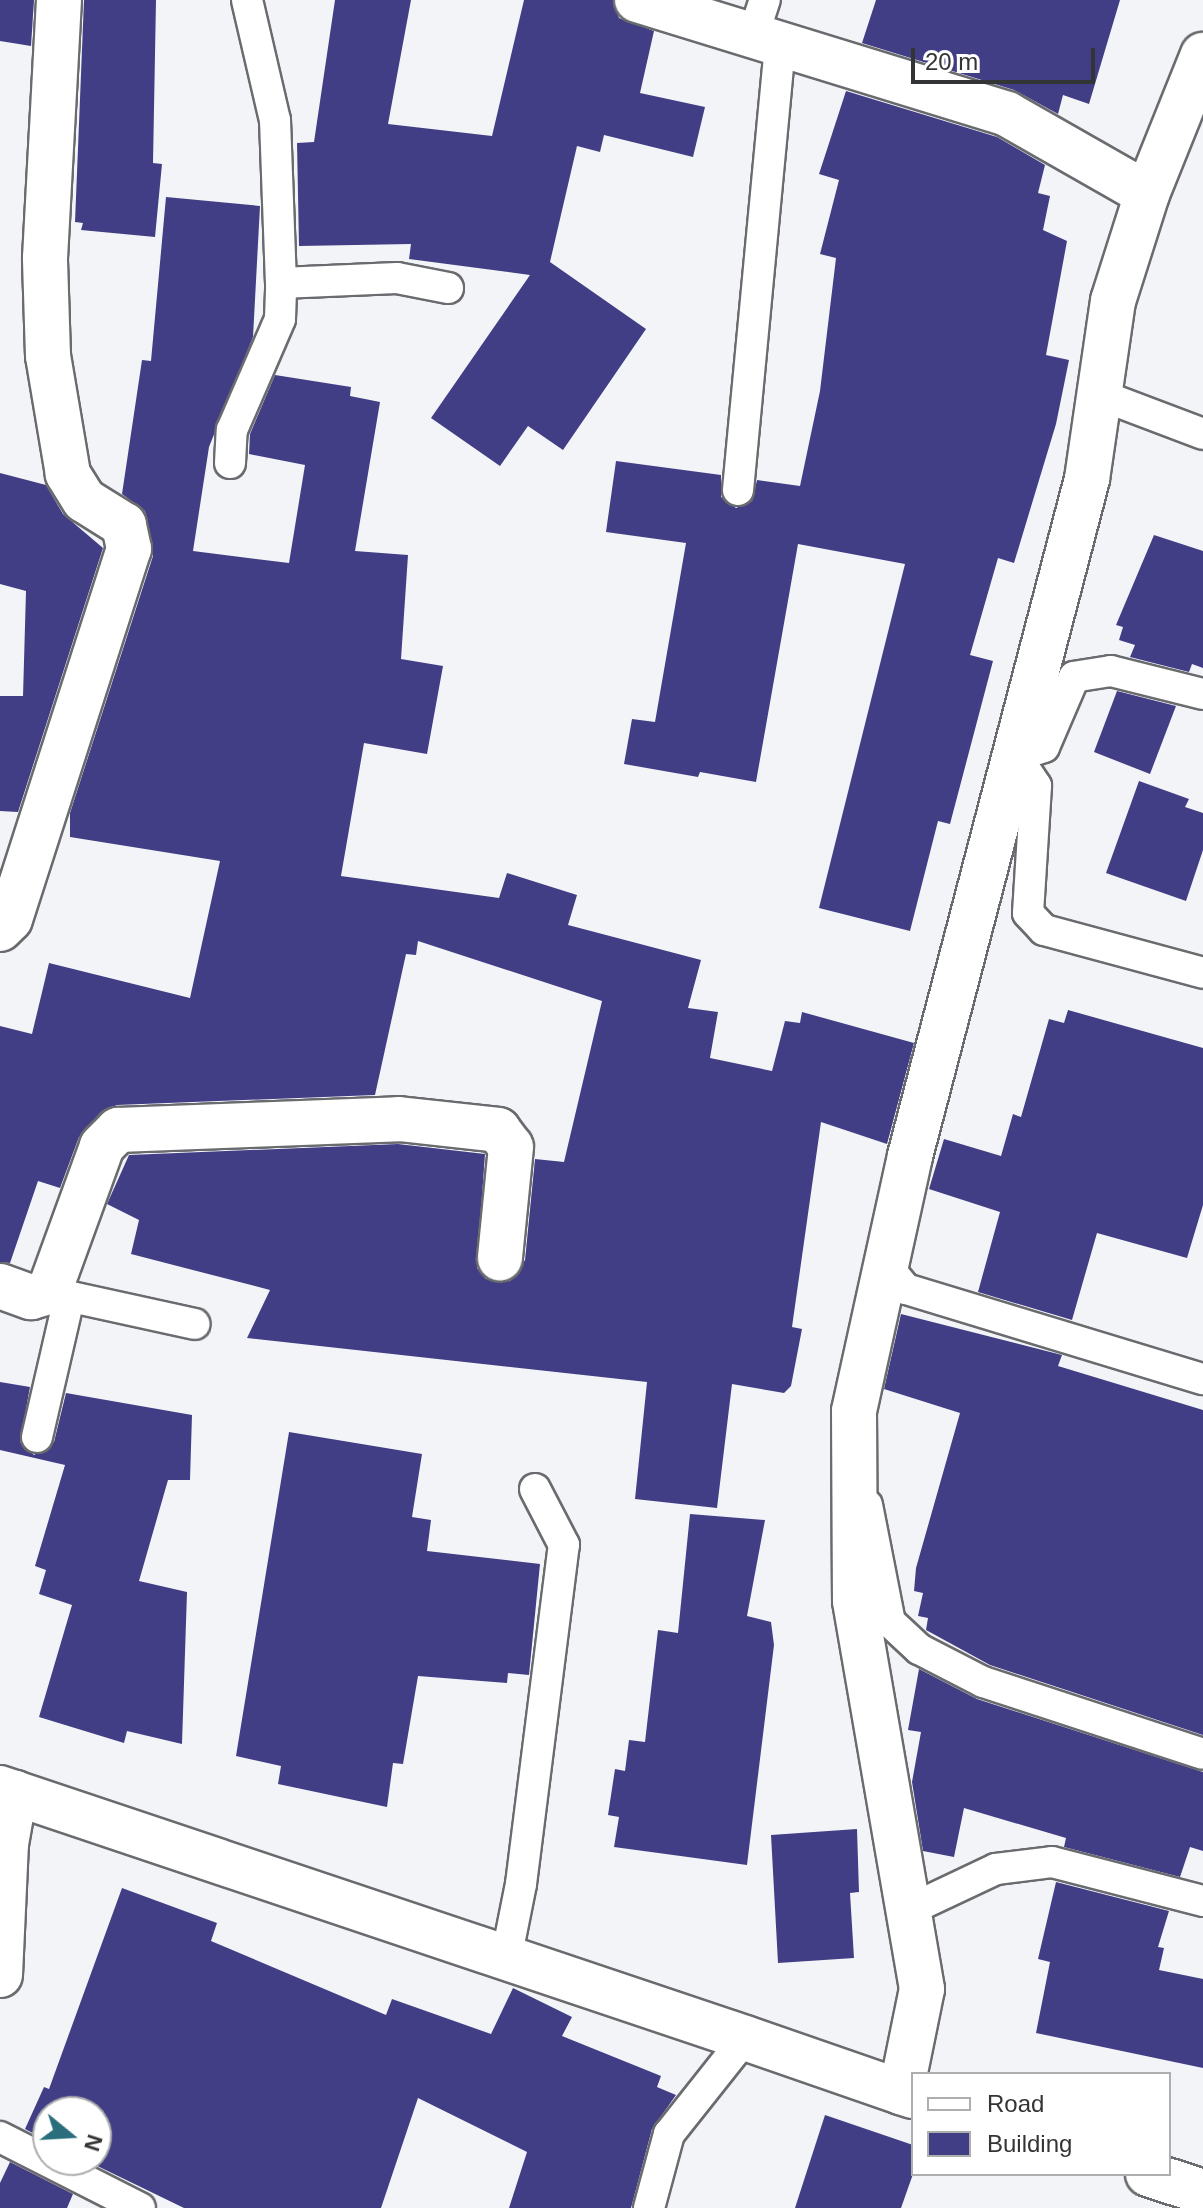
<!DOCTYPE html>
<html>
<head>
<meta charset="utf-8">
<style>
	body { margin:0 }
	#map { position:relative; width:1203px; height:2208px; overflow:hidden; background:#f3f4f7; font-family:Helvetica,sans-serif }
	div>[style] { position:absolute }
	.building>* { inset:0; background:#423e86 }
	.roads { filter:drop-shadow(2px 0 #6a6b6e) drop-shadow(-2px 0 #6a6b6e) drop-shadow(0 2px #6a6b6e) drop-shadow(0 -2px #6a6b6e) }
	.service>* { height:30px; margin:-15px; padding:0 15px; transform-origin:15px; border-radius:15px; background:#fff }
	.minor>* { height:44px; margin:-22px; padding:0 22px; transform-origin:22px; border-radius:22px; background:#fff }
	.tertiary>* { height:44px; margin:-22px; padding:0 22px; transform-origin:22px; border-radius:22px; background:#fff }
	span { translate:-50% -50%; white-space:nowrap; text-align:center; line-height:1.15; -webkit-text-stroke:8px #fff; paint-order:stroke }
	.legend { position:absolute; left:911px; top:2072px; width:260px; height:104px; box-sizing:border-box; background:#fff; border:2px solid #adaeae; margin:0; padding:10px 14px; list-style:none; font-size:24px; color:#333435 }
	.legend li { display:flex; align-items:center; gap:16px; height:40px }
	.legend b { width:40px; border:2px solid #adaeae }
	.north { position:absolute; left:32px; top:2096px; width:80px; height:80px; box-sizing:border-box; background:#fff; border:2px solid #adaeae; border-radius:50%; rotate:108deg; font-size:22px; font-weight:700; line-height:32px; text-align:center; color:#333435 }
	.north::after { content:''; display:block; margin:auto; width:28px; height:36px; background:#2a6e7e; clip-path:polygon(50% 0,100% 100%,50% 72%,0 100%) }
	.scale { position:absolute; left:911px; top:48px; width:184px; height:36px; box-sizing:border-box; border:4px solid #333435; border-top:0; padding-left:10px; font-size:24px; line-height:28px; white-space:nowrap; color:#333435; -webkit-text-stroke:6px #fff; paint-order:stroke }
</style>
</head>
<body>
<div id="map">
	<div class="building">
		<div style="clip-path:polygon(0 0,34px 0,31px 46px,0 41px)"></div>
		<div style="clip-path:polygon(84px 0,156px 0,153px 163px,162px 164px,155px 237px,81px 230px,83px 223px,75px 222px)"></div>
		<div style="clip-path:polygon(335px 0,411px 0,388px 124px,492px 136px,524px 0,613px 0,619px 18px,654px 31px,640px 93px,705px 107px,693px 157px,604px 135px,600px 152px,577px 146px,550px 262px,646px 329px,563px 450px,528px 426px,500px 466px,431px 418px,530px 275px,409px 259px,411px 244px,299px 246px,297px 143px,314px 142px)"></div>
		<div style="clip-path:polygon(876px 0,1120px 0,1089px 104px,1063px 95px,1058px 114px,1014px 90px,862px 43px)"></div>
		<div style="clip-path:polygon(846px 91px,997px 137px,1045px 165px,1038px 193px,1050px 196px,1043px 230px,1067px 241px,1046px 355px,1069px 360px,1056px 424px,1014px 563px,998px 558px,970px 655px,993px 661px,950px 824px,938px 821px,910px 931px,819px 908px,905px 564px,798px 544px,756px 782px,700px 772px,698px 777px,624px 764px,632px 719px,655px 722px,686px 543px,606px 532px,616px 461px,721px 475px,721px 497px,736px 508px,752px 501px,757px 480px,800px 486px,820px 391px,836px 258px,820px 254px,839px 180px,819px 174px)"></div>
		<div style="clip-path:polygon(166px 197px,260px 206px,253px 337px,209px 447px,193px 551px,289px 563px,305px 465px,249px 454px,250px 434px,275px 375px,351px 387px,350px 396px,380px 402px,355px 551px,408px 555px,401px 659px,443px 666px,427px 754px,364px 743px,341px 876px,499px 898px,507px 873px,577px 895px,568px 925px,701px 960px,688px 1008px,718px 1012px,710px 1058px,772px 1071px,785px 1021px,800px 1023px,802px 1012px,914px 1043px,887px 1144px,821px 1122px,792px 1327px,802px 1329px,791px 1386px,784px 1393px,732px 1384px,717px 1508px,635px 1499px,647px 1382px,247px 1338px,270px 1290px,131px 1254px,139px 1220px,107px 1204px,129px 1155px,398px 1144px,485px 1154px,477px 1268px,486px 1279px,510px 1281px,525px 1260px,535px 1159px,564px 1162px,602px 1001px,418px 941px,416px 955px,406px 954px,375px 1095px,117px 1105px,101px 1112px,79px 1137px,60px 1188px,38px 1181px,10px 1263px,0 1262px,0 1026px,32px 1034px,49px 963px,190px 998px,220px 861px,70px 837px,70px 813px,153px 556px,145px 511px,122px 494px,142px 360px,151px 361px)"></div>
		<div style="clip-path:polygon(0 473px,46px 485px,63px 514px,103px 548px,18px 812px,0 811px,0 696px,23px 696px,26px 591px,0 584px)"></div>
		<div style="clip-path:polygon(1154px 535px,1203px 551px,1203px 668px,1192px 664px,1189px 672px,1130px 657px,1135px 645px,1119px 640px,1123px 627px,1116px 625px)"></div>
		<div style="clip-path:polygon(1117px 691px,1176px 706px,1150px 774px,1094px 752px)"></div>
		<div style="clip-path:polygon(1139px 781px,1189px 799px,1185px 807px,1203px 813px,1203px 850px,1186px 901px,1106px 873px)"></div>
		<div style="clip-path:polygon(1068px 1010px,1203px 1048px,1203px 1205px,1187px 1258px,1097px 1233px,1072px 1320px,978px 1292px,1000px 1212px,929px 1189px,944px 1139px,1001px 1156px,1013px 1114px,1021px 1117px,1049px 1019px,1064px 1023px)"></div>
		<div style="clip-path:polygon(901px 1314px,1062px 1355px,1058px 1366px,1203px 1410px,1203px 1735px,990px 1665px,926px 1630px,928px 1618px,918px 1616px,923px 1593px,914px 1591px,916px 1568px,960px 1413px,884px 1389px)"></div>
		<div style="clip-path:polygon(0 1382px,30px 1387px,20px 1442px,34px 1455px,54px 1442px,66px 1393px,192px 1415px,190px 1480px,168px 1480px,139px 1581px,187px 1592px,182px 1744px,127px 1731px,124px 1743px,39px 1717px,72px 1605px,39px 1594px,46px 1570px,35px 1566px,65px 1465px,0 1450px)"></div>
		<div style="clip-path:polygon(289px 1432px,422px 1454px,412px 1517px,431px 1520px,427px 1551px,540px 1564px,529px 1675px,508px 1673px,507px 1683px,418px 1676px,403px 1764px,393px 1763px,387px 1807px,278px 1784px,281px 1766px,236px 1756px)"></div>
		<div style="clip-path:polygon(690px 1514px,765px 1520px,747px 1616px,771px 1622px,774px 1645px,747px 1865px,614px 1847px,619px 1817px,608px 1815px,615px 1769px,625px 1771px,629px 1740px,645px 1742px,658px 1630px,678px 1633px)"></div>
		<div style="clip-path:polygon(919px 1669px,977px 1699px,1203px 1772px,1203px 1851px,1190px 1847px,1180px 1877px,1064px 1847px,1066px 1838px,964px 1808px,954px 1857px,923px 1851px,912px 1782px,921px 1732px,908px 1730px)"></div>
		<div style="clip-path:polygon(857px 1829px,859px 1892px,850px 1893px,854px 1958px,778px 1963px,771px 1835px)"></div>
		<div style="clip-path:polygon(1056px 1882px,1169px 1911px,1158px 1947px,1164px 1948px,1159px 1970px,1203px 1979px,1203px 2068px,1036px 2033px,1050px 1962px,1038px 1959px)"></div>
		<div style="clip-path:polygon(122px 1888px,217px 1923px,211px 1941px,386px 2015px,392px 1999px,491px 2034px,513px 1988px,572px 2017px,562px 2036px,661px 2076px,657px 2087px,676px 2095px,652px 2129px,631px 2208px,509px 2208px,527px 2152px,418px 2098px,381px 2208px,184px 2208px,85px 2160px,96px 2160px,96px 2112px,48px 2112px,48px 2141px,25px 2129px,44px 2087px,49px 2089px)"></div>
		<div style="clip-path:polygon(825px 2115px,913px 2145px,913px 2174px,901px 2208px,795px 2208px)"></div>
		<div style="clip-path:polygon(10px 2162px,73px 2194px,67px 2208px,0 2208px,0 2183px)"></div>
	</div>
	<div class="roads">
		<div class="service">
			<div style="left:247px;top:0;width:123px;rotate:76.9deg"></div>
			<div style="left:275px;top:120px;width:163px;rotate:87.9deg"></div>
			<div style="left:281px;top:283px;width:116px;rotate:-2.5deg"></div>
			<div style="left:397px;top:278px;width:52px;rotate:11.1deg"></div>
			<div style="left:753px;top:36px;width:38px;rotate:-72deg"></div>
			<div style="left:1103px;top:396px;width:107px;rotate:20.8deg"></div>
			<div style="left:230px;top:463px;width:33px;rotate:-87deg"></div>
			<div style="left:232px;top:430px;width:121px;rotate:-66.6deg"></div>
			<div style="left:280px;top:319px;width:36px;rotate:-88deg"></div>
			<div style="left:738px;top:490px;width:450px;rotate:-84.6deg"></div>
			<div style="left:1203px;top:694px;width:95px;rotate:-166deg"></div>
			<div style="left:1111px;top:671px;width:37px;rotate:171deg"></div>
			<div style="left:1074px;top:677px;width:76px;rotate:113.2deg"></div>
			<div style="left:1044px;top:747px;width:29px;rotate:162deg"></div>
			<div style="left:1016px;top:756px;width:36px;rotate:56deg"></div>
			<div style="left:1036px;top:786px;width:127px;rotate:93.6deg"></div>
			<div style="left:1028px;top:913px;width:23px;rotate:47deg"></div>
			<div style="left:1044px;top:930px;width:165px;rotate:15.1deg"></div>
			<div style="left:884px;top:1263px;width:34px;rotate:50deg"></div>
			<div style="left:906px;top:1289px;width:310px;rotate:16.9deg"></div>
			<div style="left:49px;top:1292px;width:149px;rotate:12.4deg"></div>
			<div style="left:37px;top:1437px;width:143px;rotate:-77deg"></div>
			<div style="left:867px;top:1505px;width:119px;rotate:78.9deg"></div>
			<div style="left:890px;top:1622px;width:40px;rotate:43deg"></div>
			<div style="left:919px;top:1649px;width:72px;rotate:27.3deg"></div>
			<div style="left:983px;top:1682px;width:231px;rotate:18.1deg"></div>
			<div style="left:907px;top:1911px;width:98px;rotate:-25.3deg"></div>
			<div style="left:996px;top:1869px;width:56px;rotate:-7.1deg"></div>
			<div style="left:1052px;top:1862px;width:156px;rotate:14.5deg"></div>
			<div style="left:506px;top:1959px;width:76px;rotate:-78.7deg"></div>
			<div style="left:521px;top:1884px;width:342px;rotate:-82.8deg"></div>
			<div style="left:564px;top:1545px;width:63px;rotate:-117.4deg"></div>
			<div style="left:0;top:2137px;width:157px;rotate:26.9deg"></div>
			<div style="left:649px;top:2208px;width:77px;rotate:-74.9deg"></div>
			<div style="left:669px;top:2134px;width:122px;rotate:-51.6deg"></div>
		</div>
		<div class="minor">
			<div style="left:637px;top:0;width:387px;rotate:17.1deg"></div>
			<div style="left:1007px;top:114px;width:161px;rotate:29.7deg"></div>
			<div style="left:0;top:929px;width:14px;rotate:-45deg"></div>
			<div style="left:10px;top:919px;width:389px;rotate:-72.2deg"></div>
			<div style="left:129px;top:549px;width:25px;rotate:-102deg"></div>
			<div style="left:124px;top:525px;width:47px;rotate:-148deg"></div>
			<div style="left:84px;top:500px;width:31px;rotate:-122deg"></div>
			<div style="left:68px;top:474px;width:120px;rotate:-99.6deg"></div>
			<div style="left:48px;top:356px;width:98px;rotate:-91.8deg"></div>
			<div style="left:45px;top:258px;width:258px;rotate:-86.9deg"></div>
			<div style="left:0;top:1286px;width:33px;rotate:20deg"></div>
			<div style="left:31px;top:1297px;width:19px;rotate:-16deg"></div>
			<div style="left:49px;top:1292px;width:155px;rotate:-70deg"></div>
			<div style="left:102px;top:1146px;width:23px;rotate:-45deg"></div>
			<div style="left:118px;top:1130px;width:281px;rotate:-2.2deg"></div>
			<div style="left:399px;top:1119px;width:100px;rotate:6.3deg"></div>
			<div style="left:498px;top:1130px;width:21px;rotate:53deg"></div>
			<div style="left:511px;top:1147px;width:112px;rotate:95.7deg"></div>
			<div style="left:0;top:1788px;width:786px;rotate:18.55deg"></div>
			<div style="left:0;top:1975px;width:131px;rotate:-87.4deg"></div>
			<div style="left:6px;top:1844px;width:52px;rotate:-80deg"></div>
			<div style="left:913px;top:2096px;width:13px;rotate:-162deg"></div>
			<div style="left:901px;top:2092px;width:105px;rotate:-78.5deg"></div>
			<div style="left:922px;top:1989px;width:394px;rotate:-99.8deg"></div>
			<div style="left:855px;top:1601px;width:190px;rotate:-90.3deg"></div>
			<div style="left:854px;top:1411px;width:261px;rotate:-77.6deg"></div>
			<div style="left:910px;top:1156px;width:700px;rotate:-75.35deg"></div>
			<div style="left:1087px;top:479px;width:180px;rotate:-81.7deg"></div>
			<div style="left:1113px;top:301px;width:112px;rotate:-72.4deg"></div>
			<div style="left:1147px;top:194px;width:150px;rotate:-68.1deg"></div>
			<div style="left:1148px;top:2174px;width:58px;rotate:18.1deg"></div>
		</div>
		<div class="tertiary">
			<div style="left:745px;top:2038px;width:165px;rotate:19.1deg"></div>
		</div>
	</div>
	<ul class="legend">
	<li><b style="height:10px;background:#fff"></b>Road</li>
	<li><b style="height:22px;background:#423e86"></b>Building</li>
	</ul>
	<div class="north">N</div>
	<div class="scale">20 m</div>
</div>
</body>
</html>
